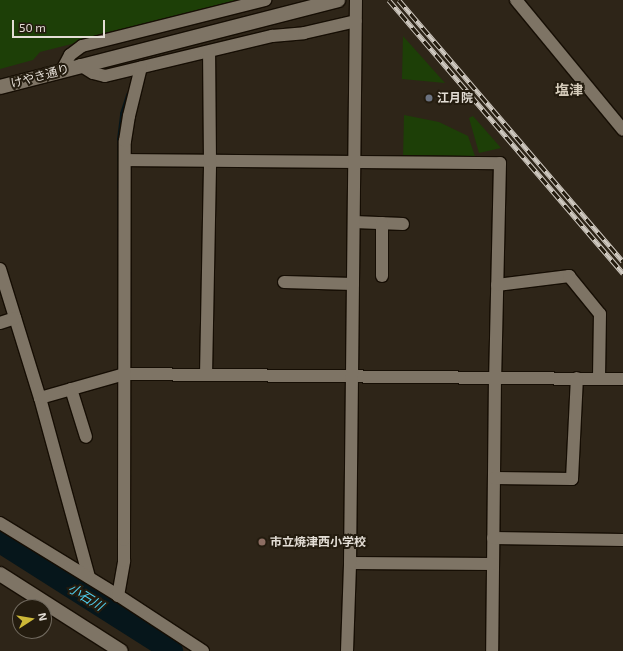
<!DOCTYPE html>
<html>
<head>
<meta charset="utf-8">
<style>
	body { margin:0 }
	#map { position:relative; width:623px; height:651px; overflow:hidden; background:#2e2518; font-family:"Exo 2","Noto Sans JP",sans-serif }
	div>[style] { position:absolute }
	.green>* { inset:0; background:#1d3f07 }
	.stream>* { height:3.5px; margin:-1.75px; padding:0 1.75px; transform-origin:1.75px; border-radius:1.75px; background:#06161b }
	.river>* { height:22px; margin:-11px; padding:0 11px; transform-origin:11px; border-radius:11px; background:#06161b }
	.roads { filter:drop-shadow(1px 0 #160e04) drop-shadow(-1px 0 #160e04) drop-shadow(0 1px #160e04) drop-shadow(0 -1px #160e04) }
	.minor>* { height:12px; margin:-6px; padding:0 6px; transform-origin:6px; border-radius:6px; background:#7e7465 }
	.tertiary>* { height:14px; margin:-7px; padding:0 7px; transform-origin:7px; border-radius:7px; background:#7e7465 }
	.rail>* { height:4.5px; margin-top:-2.25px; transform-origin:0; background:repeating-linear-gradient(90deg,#241c0f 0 9px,#cfc9c0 0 18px); box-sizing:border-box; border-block:1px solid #cfc9c0 }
	.dots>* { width:11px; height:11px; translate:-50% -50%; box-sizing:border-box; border:2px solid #241c0f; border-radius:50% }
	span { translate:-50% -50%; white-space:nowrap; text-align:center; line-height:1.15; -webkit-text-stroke:4px #241c0f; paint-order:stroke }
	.street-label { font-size:12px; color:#e3ddd5 }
	.poi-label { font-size:12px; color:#e3ddd5; font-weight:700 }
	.left { translate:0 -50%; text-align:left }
	.water-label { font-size:13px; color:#50d1f3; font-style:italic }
	.quarter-label { font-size:14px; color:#d6ccbb; font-weight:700 }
	.north { position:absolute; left:12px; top:599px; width:40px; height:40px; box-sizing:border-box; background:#241c0f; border:1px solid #70695e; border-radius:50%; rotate:78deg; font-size:11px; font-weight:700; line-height:16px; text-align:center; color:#e3ddd5 }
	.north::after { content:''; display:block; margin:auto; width:14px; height:18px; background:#ceb938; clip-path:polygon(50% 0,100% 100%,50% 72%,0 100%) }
	.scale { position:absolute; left:12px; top:20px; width:93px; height:18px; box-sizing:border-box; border:2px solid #e3ddd5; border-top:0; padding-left:5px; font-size:12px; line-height:14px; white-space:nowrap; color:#e3ddd5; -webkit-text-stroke:3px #241c0f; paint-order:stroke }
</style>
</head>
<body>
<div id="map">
	<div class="green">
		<div style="clip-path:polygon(0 0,246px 0,40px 52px,33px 60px,0 69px)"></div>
		<div style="clip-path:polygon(403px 36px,445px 83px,402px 79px)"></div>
		<div style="clip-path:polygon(404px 115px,439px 122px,468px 136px,476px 159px,403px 159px)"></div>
		<div style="clip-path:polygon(473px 116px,501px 148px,479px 153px,469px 118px)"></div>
	</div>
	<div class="stream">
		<div style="left:119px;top:283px;width:143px;rotate:-90deg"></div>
		<div style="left:119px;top:140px;width:26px;rotate:-83deg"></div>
		<div style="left:122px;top:114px;width:20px;rotate:-72deg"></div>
		<div style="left:108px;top:610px;width:16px;rotate:-76deg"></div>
	</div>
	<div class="river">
		<div style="left:0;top:542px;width:204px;rotate:32.4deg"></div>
	</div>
	<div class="roads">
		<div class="minor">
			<div style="left:516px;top:0;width:168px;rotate:50.5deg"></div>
			<div style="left:80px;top:65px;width:15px;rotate:32deg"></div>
			<div style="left:93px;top:73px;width:12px;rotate:14deg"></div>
			<div style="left:105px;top:76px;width:172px;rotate:-13.5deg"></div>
			<div style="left:272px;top:36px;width:32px;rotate:-5deg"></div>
			<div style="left:304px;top:33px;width:53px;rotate:-13deg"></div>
			<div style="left:62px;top:70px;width:17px;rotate:-62deg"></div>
			<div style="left:70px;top:55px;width:15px;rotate:-37deg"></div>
			<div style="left:82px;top:46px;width:189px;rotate:-14.1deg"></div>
			<div style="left:125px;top:160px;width:375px;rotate:0.5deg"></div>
			<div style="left:500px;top:163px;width:215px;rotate:91.3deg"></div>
			<div style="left:495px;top:378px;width:273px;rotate:90.6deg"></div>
			<div style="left:354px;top:222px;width:49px;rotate:2.3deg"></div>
			<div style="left:382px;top:223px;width:53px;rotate:90deg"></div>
			<div style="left:0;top:269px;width:135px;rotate:72.8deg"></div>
			<div style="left:40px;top:398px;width:186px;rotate:74.7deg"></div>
			<div style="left:284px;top:282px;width:69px;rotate:1.7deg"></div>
			<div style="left:497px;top:285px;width:73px;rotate:-7.1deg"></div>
			<div style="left:569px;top:276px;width:49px;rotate:50.8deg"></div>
			<div style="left:600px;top:314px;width:65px;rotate:90.9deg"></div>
			<div style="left:0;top:323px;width:16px;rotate:-18deg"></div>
			<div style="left:206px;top:375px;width:214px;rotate:-88.9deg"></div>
			<div style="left:210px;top:161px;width:109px;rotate:-90.5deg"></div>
			<div style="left:71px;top:389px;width:50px;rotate:72.6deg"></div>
			<div style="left:40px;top:398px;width:87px;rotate:-15.9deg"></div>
			<div style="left:124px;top:374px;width:499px;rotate:0.6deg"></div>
			<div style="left:494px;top:478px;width:78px;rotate:0.7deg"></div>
			<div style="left:572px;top:479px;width:101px;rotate:-87.2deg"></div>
			<div style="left:0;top:523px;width:136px;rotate:31.5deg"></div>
			<div style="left:116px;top:594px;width:104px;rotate:33.2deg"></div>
			<div style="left:493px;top:538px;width:130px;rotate:0.9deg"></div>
			<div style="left:350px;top:563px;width:143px;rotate:0.4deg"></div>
			<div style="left:118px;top:596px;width:36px;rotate:-80deg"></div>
			<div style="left:124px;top:561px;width:21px;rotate:-90deg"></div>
			<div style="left:124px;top:540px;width:399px;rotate:-89.9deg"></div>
			<div style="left:125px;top:141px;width:25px;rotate:-81deg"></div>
			<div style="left:129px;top:116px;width:50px;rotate:-76.2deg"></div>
			<div style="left:347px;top:651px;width:88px;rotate:-88deg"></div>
			<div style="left:350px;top:563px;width:563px;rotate:-89.39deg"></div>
		</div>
		<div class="tertiary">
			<div style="left:0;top:87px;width:349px;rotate:-14.4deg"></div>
			<div style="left:0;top:574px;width:143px;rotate:32.5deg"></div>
		</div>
	</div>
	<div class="rail">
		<div style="left:389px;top:0;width:360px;rotate:49.4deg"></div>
		<div style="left:399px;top:0;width:344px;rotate:49.4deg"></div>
	</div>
	<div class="dots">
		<div style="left:429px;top:98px;background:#6b7280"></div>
		<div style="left:262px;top:542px;background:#8d6e63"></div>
	</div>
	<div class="street-label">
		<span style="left:40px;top:76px;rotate:-15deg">けやき通り</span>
	</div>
	<div class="poi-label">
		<span class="left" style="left:437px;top:98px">江月院</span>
		<span class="left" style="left:270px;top:542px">市立焼津西小学校</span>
	</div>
	<div class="water-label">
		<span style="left:86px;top:597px;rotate:32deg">小石川</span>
	</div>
	<div class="quarter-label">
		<span style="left:569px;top:90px">塩津</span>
	</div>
	<div class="north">N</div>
	<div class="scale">50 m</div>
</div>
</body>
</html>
